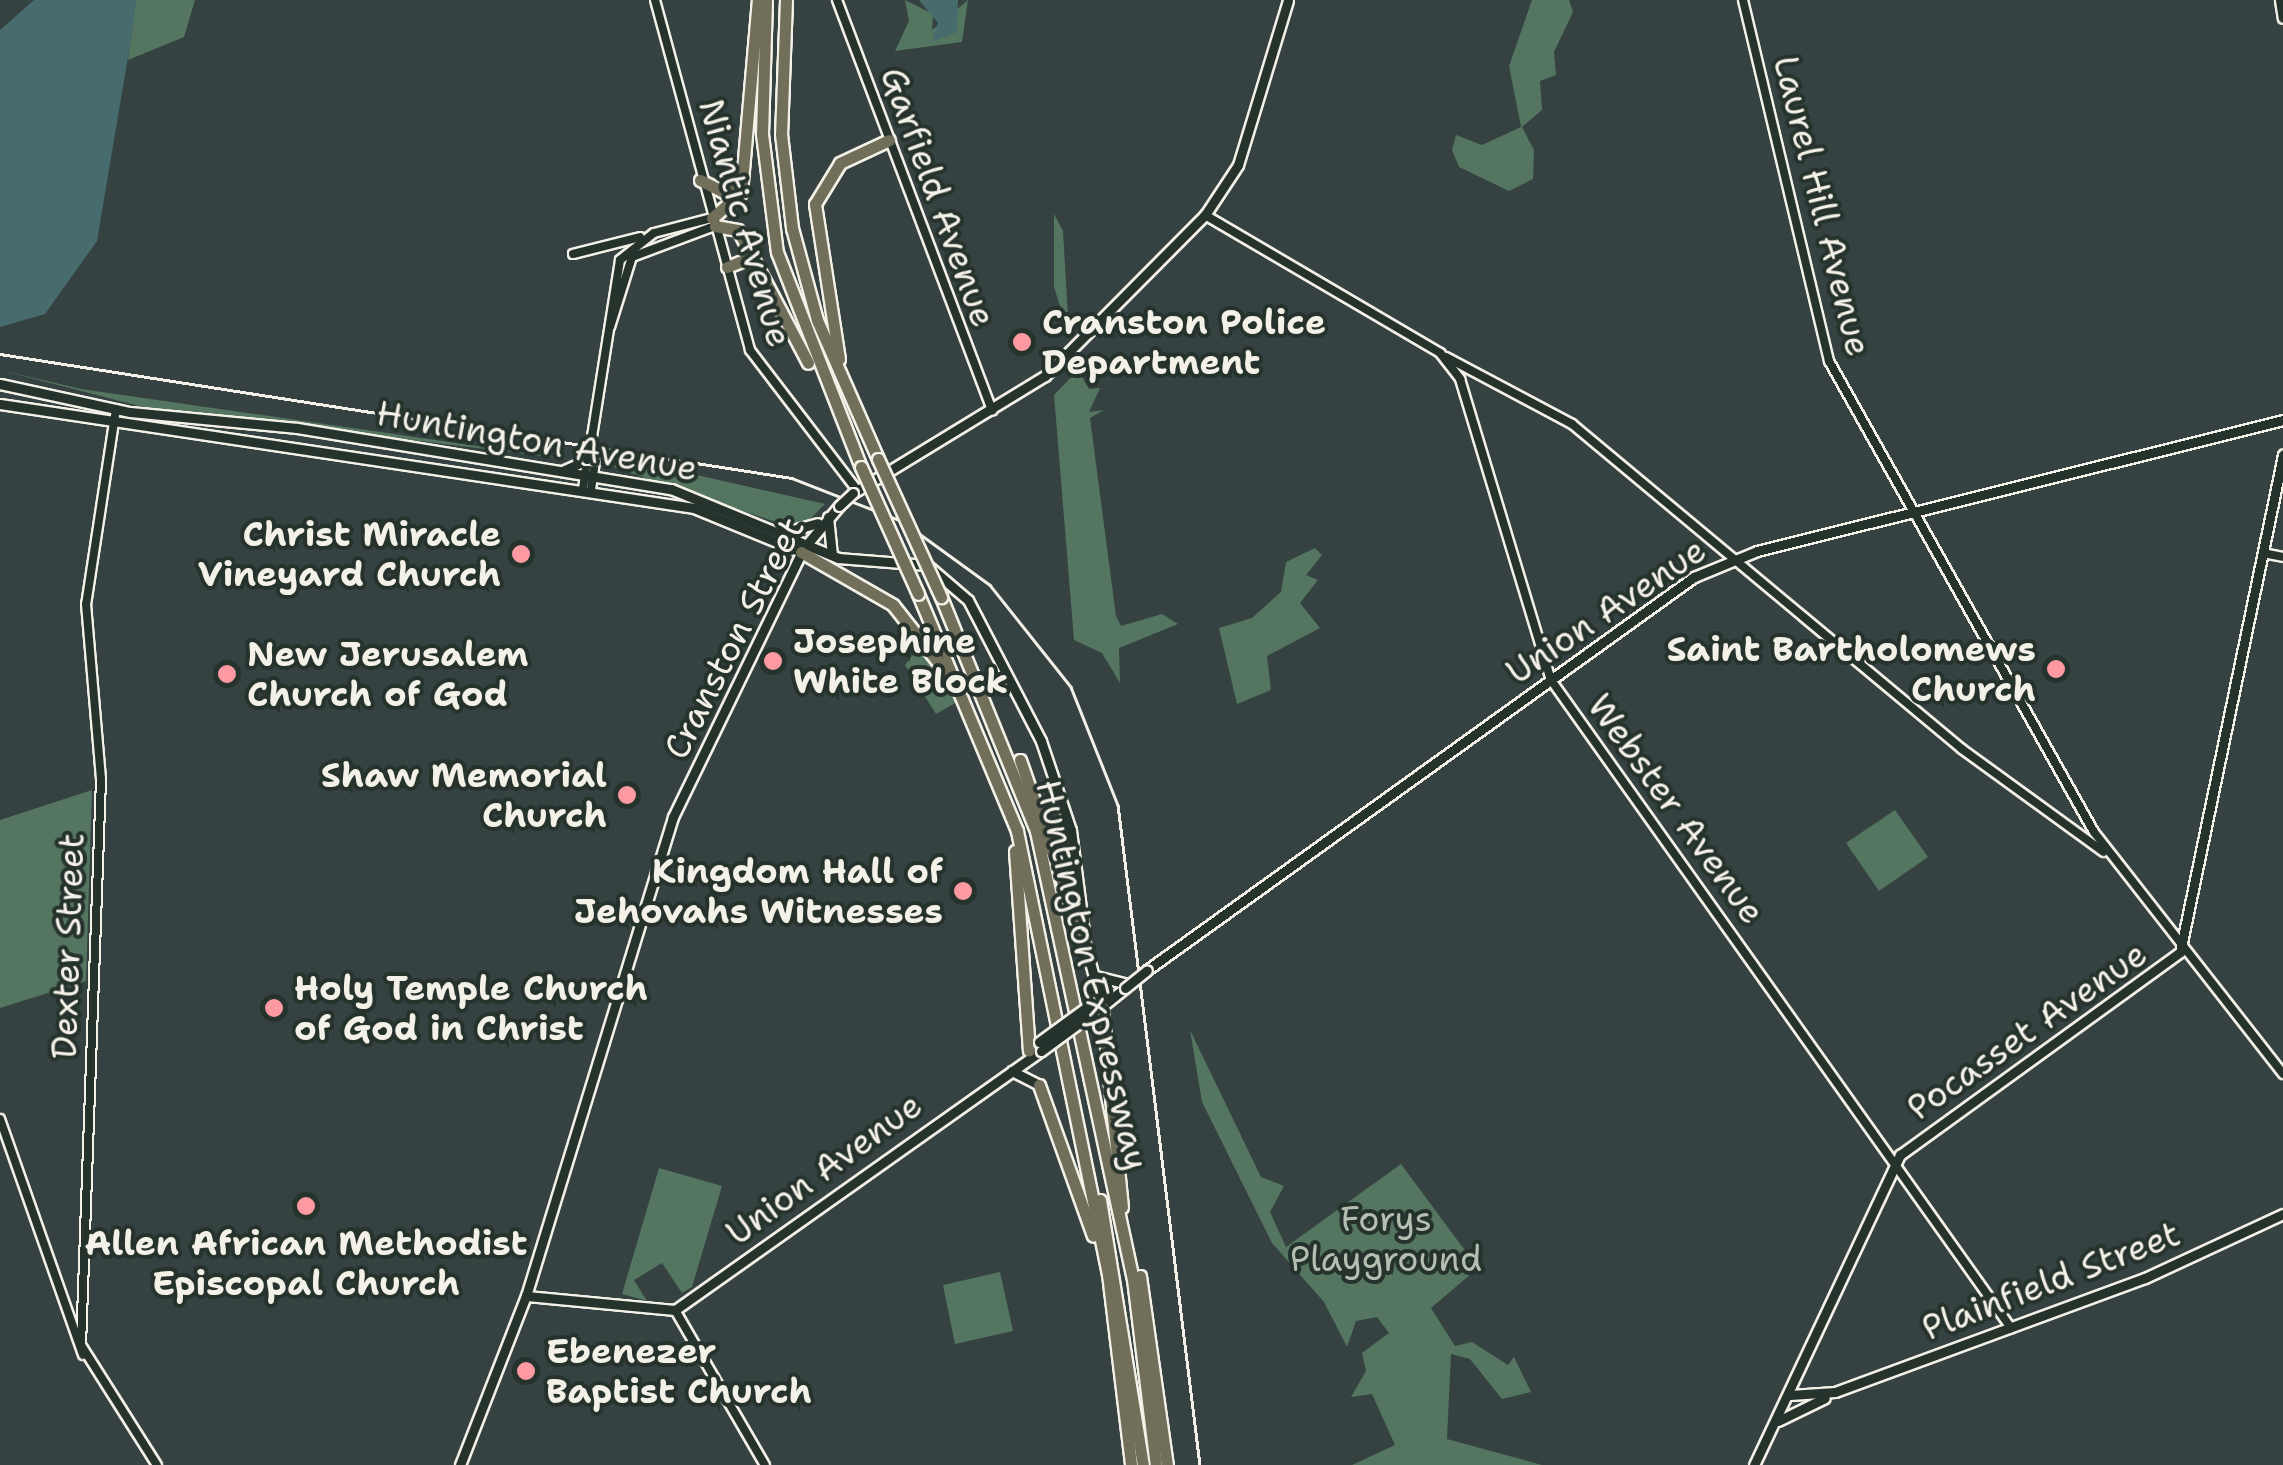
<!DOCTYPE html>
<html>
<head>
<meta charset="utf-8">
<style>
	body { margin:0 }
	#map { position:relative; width:2283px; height:1465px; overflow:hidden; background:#354241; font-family:"Shantell Sans",sans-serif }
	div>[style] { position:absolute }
	.green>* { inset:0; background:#54755f }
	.water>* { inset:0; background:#486b6e }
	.roads { filter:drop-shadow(2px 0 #f4f1e8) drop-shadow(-2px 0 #f4f1e8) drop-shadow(0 2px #f4f1e8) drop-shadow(0 -2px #f4f1e8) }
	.tertiary>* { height:8px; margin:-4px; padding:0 4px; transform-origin:4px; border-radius:4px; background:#26332d }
	.secondary>* { height:9px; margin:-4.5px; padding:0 4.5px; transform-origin:4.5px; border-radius:4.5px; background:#26332d }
	.motorway>* { height:11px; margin:-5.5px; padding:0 5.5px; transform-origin:5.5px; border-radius:5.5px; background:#716e59 }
	.rail>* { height:2.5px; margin:-1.25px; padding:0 1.25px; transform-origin:1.25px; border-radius:1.25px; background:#f4f1e8 }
	.bridges { filter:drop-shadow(2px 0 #f4f1e8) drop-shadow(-2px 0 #f4f1e8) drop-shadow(0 2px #f4f1e8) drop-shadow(0 -2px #f4f1e8) }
	.tertiary-bridge>* { height:8px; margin:-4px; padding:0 4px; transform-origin:4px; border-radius:4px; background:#26332d }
	.secondary-bridge>* { height:9px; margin:-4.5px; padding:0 4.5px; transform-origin:4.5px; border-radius:4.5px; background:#26332d }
	.motorway-bridge>* { height:11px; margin:-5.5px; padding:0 5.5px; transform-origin:5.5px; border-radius:5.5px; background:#716e59 }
	.dots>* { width:28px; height:28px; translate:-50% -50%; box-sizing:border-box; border:5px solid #26332d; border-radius:50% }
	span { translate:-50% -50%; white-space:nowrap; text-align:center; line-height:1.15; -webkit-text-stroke:8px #26332d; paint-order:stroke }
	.street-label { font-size:35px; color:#f4f1e8 }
	.poi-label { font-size:35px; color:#f4f1e8; font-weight:700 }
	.left { translate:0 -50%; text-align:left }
	.right { translate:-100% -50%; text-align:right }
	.park-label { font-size:35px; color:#b4bfb1 }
</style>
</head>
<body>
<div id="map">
	<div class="green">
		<div style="clip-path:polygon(136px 0,195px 0,184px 37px,128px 60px)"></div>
		<div style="clip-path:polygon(905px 0,933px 14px,932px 30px,968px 0,962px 42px,895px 51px,909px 21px)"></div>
		<div style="clip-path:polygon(1532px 0,1569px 0,1573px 12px,1554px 52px,1556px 75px,1540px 81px,1542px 110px,1522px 127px,1534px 150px,1533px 179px,1509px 191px,1459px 167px,1452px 150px,1456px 135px,1482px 145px,1521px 127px,1509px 66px)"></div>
		<div style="clip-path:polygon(1054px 214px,1063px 231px,1069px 334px,1054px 287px)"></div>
		<div style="clip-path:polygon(0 370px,81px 389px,575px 460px,147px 408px)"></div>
		<div style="clip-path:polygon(1078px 370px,1089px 389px,1100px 388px,1089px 412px,1104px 410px,1090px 418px,1116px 616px,1121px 626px,1162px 614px,1178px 624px,1119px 648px,1120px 683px,1102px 653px,1074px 640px,1054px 395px)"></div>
		<div style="clip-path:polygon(604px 464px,697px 475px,825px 504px,806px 523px,785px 525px)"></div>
		<div style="clip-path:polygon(1315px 548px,1322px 555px,1306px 575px,1318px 580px,1300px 603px,1320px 628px,1267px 656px,1271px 690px,1237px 704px,1219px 628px,1252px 618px,1281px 592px,1286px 562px)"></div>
		<div style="clip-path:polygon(925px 639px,964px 698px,936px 714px,905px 665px)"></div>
		<div style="clip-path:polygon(92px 790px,86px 981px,0 1008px,0 820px)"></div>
		<div style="clip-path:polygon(1895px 810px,1928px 857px,1879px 891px,1846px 843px)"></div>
		<div style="clip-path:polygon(1190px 1030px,1261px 1177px,1284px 1186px,1270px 1212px,1286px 1247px,1401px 1164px,1478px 1268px,1431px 1308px,1455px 1346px,1472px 1342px,1508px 1365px,1514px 1357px,1531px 1392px,1502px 1399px,1470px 1359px,1451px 1354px,1447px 1439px,1542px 1465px,1352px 1465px,1395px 1445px,1372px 1394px,1351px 1397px,1366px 1371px,1362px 1353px,1389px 1333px,1377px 1317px,1356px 1321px,1347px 1347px,1324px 1302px,1272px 1243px,1202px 1102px)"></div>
		<div style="clip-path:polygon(659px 1168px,722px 1186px,692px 1287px,682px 1293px,662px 1263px,634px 1280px,647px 1301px,622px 1294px)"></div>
		<div style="clip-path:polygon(1000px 1272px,1013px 1331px,955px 1344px,943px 1285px)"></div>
	</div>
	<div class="water">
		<div style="clip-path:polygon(34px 0,136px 0,134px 21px,97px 241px,45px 314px,0 327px,0 30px)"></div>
		<div style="clip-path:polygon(919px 0,958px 0,957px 32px,932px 42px,938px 23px)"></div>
	</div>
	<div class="roads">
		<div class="tertiary">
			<div style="left:655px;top:0;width:363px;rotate:74.8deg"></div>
			<div style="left:750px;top:350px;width:176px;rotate:52.6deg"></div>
			<div style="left:837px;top:0;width:439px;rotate:69.3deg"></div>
			<div style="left:1743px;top:0;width:371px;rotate:76.6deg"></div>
			<div style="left:1829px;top:361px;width:540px;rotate:60.64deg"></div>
			<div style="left:2094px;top:832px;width:307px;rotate:52deg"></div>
			<div style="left:1205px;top:215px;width:273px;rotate:30.4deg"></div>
			<div style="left:1440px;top:353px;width:33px;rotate:52deg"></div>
			<div style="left:1460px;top:379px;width:314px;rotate:73.2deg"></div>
			<div style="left:1551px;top:680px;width:795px;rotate:54.63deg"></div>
			<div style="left:573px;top:254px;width:69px;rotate:-14.2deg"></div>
			<div style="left:610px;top:327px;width:73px;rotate:-72.6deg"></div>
			<div style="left:632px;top:257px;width:89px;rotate:-20.5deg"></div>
			<div style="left:1446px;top:357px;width:143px;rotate:28deg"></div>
			<div style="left:1572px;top:424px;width:508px;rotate:39.81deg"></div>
			<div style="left:1962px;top:749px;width:175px;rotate:36deg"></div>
			<div style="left:116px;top:409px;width:197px;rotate:98.7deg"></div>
			<div style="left:86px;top:604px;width:176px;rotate:85.1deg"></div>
			<div style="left:101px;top:779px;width:566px;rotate:92.02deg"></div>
			<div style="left:81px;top:1345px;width:142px;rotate:57.7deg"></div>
			<div style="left:591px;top:443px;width:185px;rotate:-81deg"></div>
			<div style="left:620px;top:260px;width:43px;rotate:-38.5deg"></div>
			<div style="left:654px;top:233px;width:60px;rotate:-14.5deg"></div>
			<div style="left:583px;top:489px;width:29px;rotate:-82deg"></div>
			<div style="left:591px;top:490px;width:29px;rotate:-82deg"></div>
			<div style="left:2263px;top:553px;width:20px;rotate:11deg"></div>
			<div style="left:0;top:1119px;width:250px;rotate:70.6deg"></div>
			<div style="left:675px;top:1310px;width:179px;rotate:59.9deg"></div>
		</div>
		<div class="secondary">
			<div style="left:2280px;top:0;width:18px;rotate:81deg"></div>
			<div style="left:0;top:384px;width:133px;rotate:12.2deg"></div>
			<div style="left:130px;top:412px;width:168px;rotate:5.5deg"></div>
			<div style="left:297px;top:428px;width:379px;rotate:9.3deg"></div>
			<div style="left:671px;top:489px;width:181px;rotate:22.4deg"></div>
			<div style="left:838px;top:558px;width:89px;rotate:4.5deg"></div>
			<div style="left:927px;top:565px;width:54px;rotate:40.5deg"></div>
			<div style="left:968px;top:600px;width:159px;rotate:62.6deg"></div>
			<div style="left:1041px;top:741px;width:94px;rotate:71.4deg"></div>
			<div style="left:1071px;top:830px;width:102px;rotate:82.7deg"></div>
			<div style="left:0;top:404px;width:702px;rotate:8.52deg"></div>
			<div style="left:694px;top:508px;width:116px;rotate:22.4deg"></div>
			<div style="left:562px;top:471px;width:27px;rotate:-24deg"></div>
			<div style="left:853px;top:493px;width:225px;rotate:-31.4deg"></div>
			<div style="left:1045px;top:376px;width:227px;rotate:-45.2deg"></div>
			<div style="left:1205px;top:215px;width:60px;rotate:-56.6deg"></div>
			<div style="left:1238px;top:165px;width:172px;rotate:-73.1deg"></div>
			<div style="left:828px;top:517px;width:37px;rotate:84deg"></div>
			<div style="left:785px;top:532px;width:34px;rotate:-15deg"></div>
			<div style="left:1086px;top:947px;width:62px;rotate:75.1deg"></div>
			<div style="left:1147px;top:970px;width:674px;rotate:-35.7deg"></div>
			<div style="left:1694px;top:577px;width:68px;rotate:-22.4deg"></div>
			<div style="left:1757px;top:551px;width:542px;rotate:-13.98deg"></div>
			<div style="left:1096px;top:976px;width:29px;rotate:14deg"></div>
			<div style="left:1099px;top:1009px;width:33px;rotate:-39deg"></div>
			<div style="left:1012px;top:1071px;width:30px;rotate:27deg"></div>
			<div style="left:526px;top:1296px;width:150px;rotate:5.4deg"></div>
			<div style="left:675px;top:1310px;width:448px;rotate:-35.3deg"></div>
			<div style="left:1790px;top:1395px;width:45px;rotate:-3.8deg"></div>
			<div style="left:1835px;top:1392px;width:330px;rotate:-20.2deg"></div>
			<div style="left:2145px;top:1278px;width:152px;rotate:-24.9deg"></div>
			<div style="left:1778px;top:1421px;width:52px;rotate:-26.1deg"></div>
			<div style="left:460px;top:1465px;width:181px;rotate:-68.7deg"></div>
			<div style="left:526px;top:1296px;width:501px;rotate:-72.94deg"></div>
			<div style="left:673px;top:817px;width:298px;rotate:-64.1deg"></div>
			<div style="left:803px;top:549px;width:56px;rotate:-50.1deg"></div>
			<div style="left:1754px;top:1465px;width:343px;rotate:-64.8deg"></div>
			<div style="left:1900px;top:1155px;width:346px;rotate:-35.9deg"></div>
			<div style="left:2180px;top:952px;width:508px;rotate:-78.29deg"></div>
		</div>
		<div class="motorway">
			<div style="left:766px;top:0;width:134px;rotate:91.7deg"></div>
			<div style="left:762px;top:134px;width:119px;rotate:82.8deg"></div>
			<div style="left:777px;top:252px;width:231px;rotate:68.7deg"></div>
			<div style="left:786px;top:0;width:134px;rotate:92.1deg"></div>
			<div style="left:781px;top:134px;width:95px;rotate:83.3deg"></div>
			<div style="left:792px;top:228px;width:95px;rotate:74.8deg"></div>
			<div style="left:817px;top:320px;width:152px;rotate:66.3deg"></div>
			<div style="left:700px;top:180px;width:27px;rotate:27deg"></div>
			<div style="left:724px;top:192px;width:25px;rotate:-53deg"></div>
			<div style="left:712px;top:218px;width:38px;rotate:-41deg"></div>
			<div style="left:741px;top:193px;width:194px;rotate:-85deg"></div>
			<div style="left:715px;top:226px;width:23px;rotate:10deg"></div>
			<div style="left:738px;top:230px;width:150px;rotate:62.2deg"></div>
			<div style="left:727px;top:267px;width:27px;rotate:-22deg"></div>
			<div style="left:839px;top:359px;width:157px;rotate:-98.8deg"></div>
			<div style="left:815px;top:204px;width:48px;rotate:-58.6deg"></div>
			<div style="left:840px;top:163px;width:54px;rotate:-25.1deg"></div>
			<div style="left:801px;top:552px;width:106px;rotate:29.9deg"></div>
			<div style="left:893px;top:605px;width:89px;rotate:51.8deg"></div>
			<div style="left:918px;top:594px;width:257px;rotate:67.3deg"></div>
			<div style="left:1017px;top:831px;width:452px;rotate:78.4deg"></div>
			<div style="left:1108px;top:1274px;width:192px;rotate:83.1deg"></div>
			<div style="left:941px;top:597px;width:253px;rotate:67.9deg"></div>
			<div style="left:1036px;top:831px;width:458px;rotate:77.8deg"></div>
			<div style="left:1133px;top:1279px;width:187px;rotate:83deg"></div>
			<div style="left:1020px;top:760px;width:200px;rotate:70.8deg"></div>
			<div style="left:1015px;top:851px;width:200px;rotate:86deg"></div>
			<div style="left:1102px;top:1007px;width:201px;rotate:84.3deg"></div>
			<div style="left:1039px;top:1085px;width:160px;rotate:70.3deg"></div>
			<div style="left:1100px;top:1200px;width:268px;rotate:80.8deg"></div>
			<div style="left:1140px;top:1276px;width:191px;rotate:81.9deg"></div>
		</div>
	</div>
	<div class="rail">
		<div style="left:0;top:354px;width:802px;rotate:8.9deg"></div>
		<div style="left:792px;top:478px;width:118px;rotate:21.4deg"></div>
		<div style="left:902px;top:521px;width:109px;rotate:36deg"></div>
		<div style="left:990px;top:585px;width:130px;rotate:51.5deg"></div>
		<div style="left:1071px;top:687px;width:127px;rotate:68.3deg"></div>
		<div style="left:1118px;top:805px;width:665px;rotate:82.92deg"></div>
	</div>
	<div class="bridges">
		<div class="tertiary-bridge">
			<div style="left:591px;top:443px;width:18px;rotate:77deg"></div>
			<div style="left:587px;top:460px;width:17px;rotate:-77deg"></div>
		</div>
		<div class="secondary-bridge">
			<div style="left:839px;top:506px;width:19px;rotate:-43deg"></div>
			<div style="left:1125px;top:988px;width:28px;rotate:-39deg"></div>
			<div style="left:1039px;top:1042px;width:64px;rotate:-36.2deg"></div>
			<div style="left:1041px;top:1051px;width:64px;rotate:-36.2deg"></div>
		</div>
		<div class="motorway-bridge">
			<div style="left:878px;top:459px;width:152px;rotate:65.5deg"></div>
			<div style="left:861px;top:467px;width:139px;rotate:65.8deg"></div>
		</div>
	</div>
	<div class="dots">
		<div style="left:1022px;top:342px;background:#ff9aa2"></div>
		<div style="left:521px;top:554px;background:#ff9aa2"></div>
		<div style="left:773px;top:661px;background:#ff9aa2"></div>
		<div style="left:2056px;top:669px;background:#ff9aa2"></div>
		<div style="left:227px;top:674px;background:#ff9aa2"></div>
		<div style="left:627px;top:795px;background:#ff9aa2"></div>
		<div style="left:963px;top:891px;background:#ff9aa2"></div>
		<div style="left:274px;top:1008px;background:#ff9aa2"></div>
		<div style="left:306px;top:1206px;background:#ff9aa2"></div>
		<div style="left:526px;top:1371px;background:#ff9aa2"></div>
	</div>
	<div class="street-label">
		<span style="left:938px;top:197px;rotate:70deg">Garfield Avenue</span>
		<span style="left:1822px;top:206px;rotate:76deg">Laurel Hill Avenue</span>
		<span style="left:745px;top:223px;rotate:74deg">Niantic Avenue</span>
		<span style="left:537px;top:441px;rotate:10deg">Huntington Avenue</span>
		<span style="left:1606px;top:611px;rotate:-34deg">Union Avenue</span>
		<span style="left:734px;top:638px;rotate:-63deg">Cranston Street</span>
		<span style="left:1676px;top:809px;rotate:54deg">Webster Avenue</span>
		<span style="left:68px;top:946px;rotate:-88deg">Dexter Street</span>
		<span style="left:1092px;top:975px;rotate:77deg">Huntington Expressway</span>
		<span style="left:2027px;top:1031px;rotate:-35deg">Pocasset Avenue</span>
		<span style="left:824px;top:1169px;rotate:-36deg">Union Avenue</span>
		<span style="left:2051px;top:1281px;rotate:-21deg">Plainfield Street</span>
	</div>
	<div class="poi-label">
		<span class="left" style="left:1042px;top:342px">Cranston Police<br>Department</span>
		<span class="right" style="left:501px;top:554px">Christ Miracle<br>Vineyard Church</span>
		<span class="left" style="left:793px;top:661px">Josephine<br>White Block</span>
		<span class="right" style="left:2036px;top:669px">Saint Bartholomews<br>Church</span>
		<span class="left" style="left:247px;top:674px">New Jerusalem<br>Church of God</span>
		<span class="right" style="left:607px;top:795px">Shaw Memorial<br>Church</span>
		<span class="right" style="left:943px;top:891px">Kingdom Hall of<br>Jehovahs Witnesses</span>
		<span class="left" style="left:294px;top:1008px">Holy Temple Church<br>of God in Christ</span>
		<span style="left:306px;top:1263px">Allen African Methodist<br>Episcopal Church</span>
		<span class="left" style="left:546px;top:1371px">Ebenezer<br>Baptist Church</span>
	</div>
	<div class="park-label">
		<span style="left:1386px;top:1239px">Forys<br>Playground</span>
	</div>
</div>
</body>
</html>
